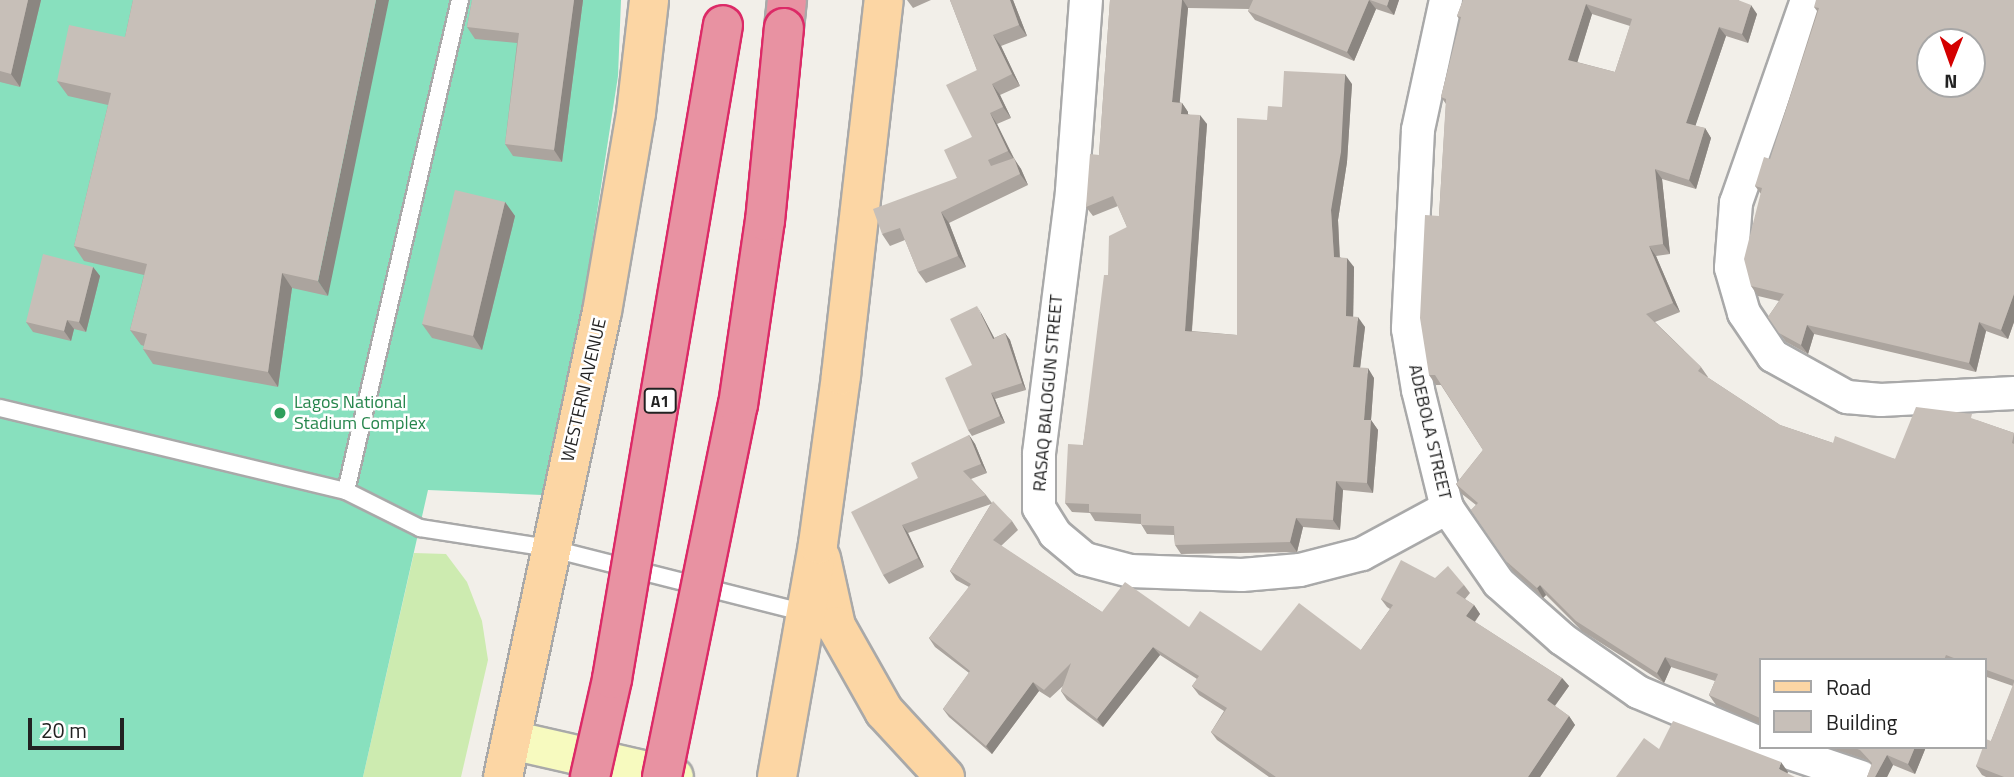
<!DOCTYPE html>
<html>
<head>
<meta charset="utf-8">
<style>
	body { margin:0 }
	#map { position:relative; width:2014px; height:777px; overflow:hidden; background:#f2efe9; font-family:"Titillium Web",sans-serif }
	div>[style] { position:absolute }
	.grass>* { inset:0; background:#cdebb0 }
	.pitch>* { inset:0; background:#88e0be }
	.roads { filter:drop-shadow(2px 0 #a9a9a9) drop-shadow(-2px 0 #a9a9a9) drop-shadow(0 2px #a9a9a9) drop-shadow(0 -2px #a9a9a9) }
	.lane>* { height:16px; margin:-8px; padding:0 8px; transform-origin:8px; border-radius:8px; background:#fff }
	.street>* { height:32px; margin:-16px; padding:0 16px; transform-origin:16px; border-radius:16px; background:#fff }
	.secondary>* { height:38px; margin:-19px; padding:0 19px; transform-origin:19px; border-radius:19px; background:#f7fabf }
	.primary>* { height:38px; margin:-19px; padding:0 19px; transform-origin:19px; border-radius:19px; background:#fcd6a4 }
	.highway>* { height:38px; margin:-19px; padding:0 19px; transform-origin:19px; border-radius:19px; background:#e892a2 }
	.bridges { filter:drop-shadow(2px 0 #dc2a67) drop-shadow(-2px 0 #dc2a67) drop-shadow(0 2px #dc2a67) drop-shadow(0 -2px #dc2a67) }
	.highway-bridge>* { height:38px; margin:-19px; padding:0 19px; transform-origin:19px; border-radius:19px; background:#e892a2 }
	.wall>* { inset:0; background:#aba49e }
	.shaded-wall>* { inset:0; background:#8b8681 }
	.building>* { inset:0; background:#c7bfb8 }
	.dots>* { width:19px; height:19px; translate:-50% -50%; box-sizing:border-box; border:4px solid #fff; border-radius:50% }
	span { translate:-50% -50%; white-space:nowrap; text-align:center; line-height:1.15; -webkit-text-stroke:5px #fff; paint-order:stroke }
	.shield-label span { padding:2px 5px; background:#fff; border:2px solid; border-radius:5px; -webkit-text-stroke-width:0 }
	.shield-label { font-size:16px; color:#222; font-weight:700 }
	.street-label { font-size:18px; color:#222 }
	.leisure-label { font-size:18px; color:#27864d }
	.left { translate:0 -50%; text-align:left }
	.legend { position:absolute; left:1759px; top:658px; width:228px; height:91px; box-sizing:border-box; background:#fff; border:2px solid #a7a7a7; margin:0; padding:9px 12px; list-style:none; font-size:21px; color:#222 }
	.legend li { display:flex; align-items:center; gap:14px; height:35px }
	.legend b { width:35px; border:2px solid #a7a7a7 }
	.north { position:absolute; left:1916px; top:28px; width:70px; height:70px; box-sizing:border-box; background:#fff; border:2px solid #a7a7a7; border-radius:50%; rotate:181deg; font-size:19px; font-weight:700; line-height:28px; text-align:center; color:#222 }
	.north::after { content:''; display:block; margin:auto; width:24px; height:32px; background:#d40000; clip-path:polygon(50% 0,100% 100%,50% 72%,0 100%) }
	.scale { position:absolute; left:28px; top:718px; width:96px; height:32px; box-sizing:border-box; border:4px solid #222; border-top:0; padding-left:9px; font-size:21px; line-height:24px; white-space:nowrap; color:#222; -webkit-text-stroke:5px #fff; paint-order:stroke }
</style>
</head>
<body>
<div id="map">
	<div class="grass">
		<div style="clip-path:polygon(414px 553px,446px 554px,467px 582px,482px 621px,488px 660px,461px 777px,363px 777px)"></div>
	</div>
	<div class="pitch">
		<div style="clip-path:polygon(0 0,621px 0,618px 76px,578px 336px,542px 495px,428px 490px,363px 777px,0 777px)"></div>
	</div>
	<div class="roads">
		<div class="lane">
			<div style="left:0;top:408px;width:356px;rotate:13.5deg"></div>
			<div style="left:346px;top:491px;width:83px;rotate:26.6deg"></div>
			<div style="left:420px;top:528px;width:131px;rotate:8.8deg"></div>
			<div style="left:549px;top:548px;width:264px;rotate:14.2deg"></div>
			<div style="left:346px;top:491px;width:504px;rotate:-76.93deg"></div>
		</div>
		<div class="street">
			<div style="left:1086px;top:0;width:193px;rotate:94.2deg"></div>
			<div style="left:1072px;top:192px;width:264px;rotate:97.2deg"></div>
			<div style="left:1039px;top:454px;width:54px;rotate:90deg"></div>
			<div style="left:1039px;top:508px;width:31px;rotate:58deg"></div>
			<div style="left:1055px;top:534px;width:39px;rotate:40deg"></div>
			<div style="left:1085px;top:559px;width:47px;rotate:14.9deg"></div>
			<div style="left:1130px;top:571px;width:112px;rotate:2deg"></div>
			<div style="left:1242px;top:575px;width:58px;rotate:-4.9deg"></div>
			<div style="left:1300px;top:570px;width:64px;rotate:-14.5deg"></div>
			<div style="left:1362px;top:554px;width:97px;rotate:-28.4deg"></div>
			<div style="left:1446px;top:0;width:133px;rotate:102.2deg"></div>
			<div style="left:1418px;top:130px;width:199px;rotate:92.9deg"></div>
			<div style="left:1408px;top:329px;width:62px;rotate:80.7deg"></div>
			<div style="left:1418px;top:390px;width:122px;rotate:76.2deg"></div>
			<div style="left:1447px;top:508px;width:91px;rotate:55.3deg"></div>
			<div style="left:1499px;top:583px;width:84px;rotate:41.6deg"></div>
			<div style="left:1562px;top:639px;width:93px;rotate:34.9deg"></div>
			<div style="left:1638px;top:692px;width:132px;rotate:22.7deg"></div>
			<div style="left:1807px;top:0;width:215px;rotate:109.3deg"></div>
			<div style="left:1736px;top:203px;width:65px;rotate:94.4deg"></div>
			<div style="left:1731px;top:268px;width:47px;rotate:73.9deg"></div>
			<div style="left:1744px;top:313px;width:52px;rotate:56deg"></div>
			<div style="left:1773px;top:356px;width:85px;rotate:29deg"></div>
			<div style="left:1847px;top:397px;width:34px;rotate:5deg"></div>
			<div style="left:1881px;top:400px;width:133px;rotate:-3deg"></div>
			<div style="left:1772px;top:747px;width:94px;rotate:18.6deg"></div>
		</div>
		<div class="secondary">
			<div style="left:511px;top:740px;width:167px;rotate:12.8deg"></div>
		</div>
		<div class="primary">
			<div style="left:821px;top:558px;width:70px;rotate:77.6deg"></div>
			<div style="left:836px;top:626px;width:98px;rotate:60.5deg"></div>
			<div style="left:884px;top:711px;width:90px;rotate:47.3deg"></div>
			<div style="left:503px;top:777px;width:475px;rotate:-78deg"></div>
			<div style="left:602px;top:312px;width:202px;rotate:-80.3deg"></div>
			<div style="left:636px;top:113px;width:114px;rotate:-83.4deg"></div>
			<div style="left:777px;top:777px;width:237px;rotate:-80deg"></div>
			<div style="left:818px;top:544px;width:171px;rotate:-82.2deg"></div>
			<div style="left:841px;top:375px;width:377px;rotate:-83.5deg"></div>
		</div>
		<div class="highway">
			<div style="left:784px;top:28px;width:28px;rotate:-84deg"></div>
		</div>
	</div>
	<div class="bridges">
		<div class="highway-bridge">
			<div style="left:590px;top:777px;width:100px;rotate:-77.3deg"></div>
			<div style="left:612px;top:679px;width:663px;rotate:-80.37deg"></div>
			<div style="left:662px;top:777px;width:380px;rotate:-78.5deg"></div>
			<div style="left:738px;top:405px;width:186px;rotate:-81.7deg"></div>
			<div style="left:765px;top:221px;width:194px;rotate:-84.4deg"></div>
		</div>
	</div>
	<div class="wall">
		<div style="clip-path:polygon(0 0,41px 0,20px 87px,0 82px)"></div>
		<div style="clip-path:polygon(133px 0,328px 296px,292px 288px,278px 387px,153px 364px,143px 349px,144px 346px,141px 345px,130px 330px,144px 275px,84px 261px,74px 246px,108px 105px,68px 96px,57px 81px,125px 37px)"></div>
		<div style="clip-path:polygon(472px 0,583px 0,562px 162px,513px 156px,505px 144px,517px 43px,475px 39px,467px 27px)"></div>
		<div style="clip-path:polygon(907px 0,931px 0,913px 8px)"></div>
		<div style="clip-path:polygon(950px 0,1013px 0,1027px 36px,1001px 46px,1020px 86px,1000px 95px,1011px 118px,997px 124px,1014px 158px,1021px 169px,1028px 185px,949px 223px,966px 267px,926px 283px,918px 272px,905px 240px,890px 246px,882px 234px,957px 178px,972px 137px,977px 70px)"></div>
		<div style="clip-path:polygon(1110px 0,1399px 0,1394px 15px,1376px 9px,1354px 61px,1255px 20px,1248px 11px,1249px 9px,1188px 8px,1179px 102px,1182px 103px,1188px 112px,1188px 114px,1207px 124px,1192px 331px,1237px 335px,1267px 120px,1282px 107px,1352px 84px,1347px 162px,1338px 220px,1340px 257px,1354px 267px,1353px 317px,1365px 327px,1360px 368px,1374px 378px,1371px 420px,1378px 430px,1373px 493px,1343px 490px,1340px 530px,1303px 527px,1297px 552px,1181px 554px,1175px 545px,1174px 535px,1147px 534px,1141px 524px,1095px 521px,1090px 513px,1072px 512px,1065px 503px,1083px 445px,1108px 275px,1127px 227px,1118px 206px,1093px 216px,1086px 207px,1099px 155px)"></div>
		<div style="clip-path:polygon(evenodd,1463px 0,1738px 0,1757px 14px,1748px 43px,1726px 36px,1695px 126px,1705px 128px,1711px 138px,1696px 189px,1662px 179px,1670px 254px,1656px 256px,1680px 312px,1655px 322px,1701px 367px,1708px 377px,1707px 377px,1780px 425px,1833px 443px,1895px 459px,1976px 420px,2014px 433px,2014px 777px,1986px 777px,1982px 775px,1976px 766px,1991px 741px,2013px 686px,1984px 676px,1984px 660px,1760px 660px,1760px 724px,1716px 705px,1709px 695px,1715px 681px,1671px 667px,1664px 683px,1582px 631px,1546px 595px,1543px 598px,1513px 571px,1471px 510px,1476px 505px,1462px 494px,1456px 484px,1483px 450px,1441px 385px,1436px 385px,1429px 375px,1446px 104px,1441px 97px,1460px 20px,1457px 16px,1463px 0,1592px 14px,1630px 26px,1615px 72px,1577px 62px,1592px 14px)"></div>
		<div style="clip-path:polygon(2014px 0,2014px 322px,2008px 339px,1986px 331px,1976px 372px,1814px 334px,1808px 354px,1786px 342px,1768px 317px,1779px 301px,1758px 296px,1751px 286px,1761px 194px,1755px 186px,1770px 159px,1817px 11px,1814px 7px)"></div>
		<div style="clip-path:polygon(505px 202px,515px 216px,482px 350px,432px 338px,422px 324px)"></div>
		<div style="clip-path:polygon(93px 267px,100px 276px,86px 332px,74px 329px,71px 341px,33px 332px,26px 322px)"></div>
		<div style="clip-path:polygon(981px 313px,994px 338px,1005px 333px,1010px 340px,1026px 390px,995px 399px,1005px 423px,972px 436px,968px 430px,972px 365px)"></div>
		<div style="clip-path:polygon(969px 435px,975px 444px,987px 473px,971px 479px,986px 495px,992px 503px,1012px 521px,1018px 530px,1001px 546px,1102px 612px,1189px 627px,1261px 651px,1361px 650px,1390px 609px,1387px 607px,1381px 599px,1435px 578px,1464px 585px,1470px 593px,1465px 599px,1474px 605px,1480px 614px,1475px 622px,1562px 678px,1569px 686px,1555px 706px,1569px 716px,1575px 725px,1540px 777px,1269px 777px,1217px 740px,1211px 732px,1224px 711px,1199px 695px,1192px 686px,1197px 679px,1160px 655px,1103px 727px,1067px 700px,1061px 691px,1063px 686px,1050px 698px,1039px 691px,992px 754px,949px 717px,943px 709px,969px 673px,935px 647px,929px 638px,969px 587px,956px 580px,950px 571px,991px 504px,908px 533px,924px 567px,889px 584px,883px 575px,918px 478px)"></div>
		<div style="clip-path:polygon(1828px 747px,1926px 747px,1915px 774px,1893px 765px,1887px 777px,1867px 777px,1872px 765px,1867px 760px)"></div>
	</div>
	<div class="shaded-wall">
		<div style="clip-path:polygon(28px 0,41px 0,20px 87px,11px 74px)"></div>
		<div style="clip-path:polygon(376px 0,389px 0,328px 296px,318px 281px)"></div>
		<div style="clip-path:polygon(574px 0,583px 0,562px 162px,554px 150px)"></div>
		<div style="clip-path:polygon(1010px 0,1013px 0,1027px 36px,1019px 25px)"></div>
		<div style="clip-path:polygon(1182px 0,1183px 0,1188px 8px,1179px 111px,1172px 102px)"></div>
		<div style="clip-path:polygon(1369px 0,1376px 9px,1354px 61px,1347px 52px)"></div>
		<div style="clip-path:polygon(1389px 0,1399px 0,1394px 15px,1387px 6px)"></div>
		<div style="clip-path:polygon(1586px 4px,1592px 14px,1575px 70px,1568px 60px)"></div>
		<div style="clip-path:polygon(1751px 5px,1757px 14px,1748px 43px,1742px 34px)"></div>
		<div style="clip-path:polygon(1719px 27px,1726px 36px,1693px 133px,1686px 123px)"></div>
		<div style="clip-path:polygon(993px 35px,1001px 46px,1020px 86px,1012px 74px)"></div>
		<div style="clip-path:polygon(1345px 74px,1352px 84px,1347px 162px,1338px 220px,1340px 267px,1334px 257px,1331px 210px)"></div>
		<div style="clip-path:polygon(992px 84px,1000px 95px,1011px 118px,1003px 107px)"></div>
		<div style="clip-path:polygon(1182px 103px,1188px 112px,1188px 123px,1181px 114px)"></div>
		<div style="clip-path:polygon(990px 113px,997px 124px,1014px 159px,1021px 169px,1028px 185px,1020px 174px,1015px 161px,1008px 151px)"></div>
		<div style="clip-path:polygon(1200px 115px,1207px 124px,1191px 340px,1185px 331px)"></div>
		<div style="clip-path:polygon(1705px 128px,1711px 138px,1696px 189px,1689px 180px)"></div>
		<div style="clip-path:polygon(1655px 169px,1662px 179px,1670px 254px,1663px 244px)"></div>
		<div style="clip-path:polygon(505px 202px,515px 216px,482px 350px,473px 336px)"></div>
		<div style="clip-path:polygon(941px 212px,949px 223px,966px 267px,958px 256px)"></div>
		<div style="clip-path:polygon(1649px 246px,1656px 256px,1680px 312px,1673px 303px)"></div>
		<div style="clip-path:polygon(1347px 258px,1354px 267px,1353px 326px,1346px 316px)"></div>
		<div style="clip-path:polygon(93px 267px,100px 276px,86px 332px,79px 322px)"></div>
		<div style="clip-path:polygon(282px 273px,292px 288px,278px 387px,268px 372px)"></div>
		<div style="clip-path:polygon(2014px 294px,2014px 322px,2008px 339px,2001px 330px)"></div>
		<div style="clip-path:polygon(977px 306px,981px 313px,998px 345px,993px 339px)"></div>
		<div style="clip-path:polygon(1358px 317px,1365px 327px,1359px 377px,1353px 367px)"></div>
		<div style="clip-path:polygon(67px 320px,74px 329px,71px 341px,64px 331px)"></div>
		<div style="clip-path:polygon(1979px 322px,1986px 331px,1976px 372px,1969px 363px)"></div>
		<div style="clip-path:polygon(1807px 325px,1814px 334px,1808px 354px,1801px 345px)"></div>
		<div style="clip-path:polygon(1005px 333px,1010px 340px,1026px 390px,1022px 383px)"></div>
		<div style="clip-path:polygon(1368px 368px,1374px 378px,1371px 420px,1378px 430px,1373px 493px,1367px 483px,1364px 420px)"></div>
		<div style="clip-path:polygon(991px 393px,995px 399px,1005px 423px,1000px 416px)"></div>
		<div style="clip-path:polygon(969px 435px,975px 444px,987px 473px,981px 464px)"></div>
		<div style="clip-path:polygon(1336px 481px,1343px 490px,1340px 530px,1333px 520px)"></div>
		<div style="clip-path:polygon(1296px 518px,1303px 527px,1297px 552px,1290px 542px)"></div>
		<div style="clip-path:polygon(902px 525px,908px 533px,924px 567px,918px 558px)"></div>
		<div style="clip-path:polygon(1540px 585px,1546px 595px,1543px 598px,1537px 588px)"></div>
		<div style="clip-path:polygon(1474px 605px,1480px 614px,1472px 625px,1466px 616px)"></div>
		<div style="clip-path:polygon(1153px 647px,1160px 655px,1103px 727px,1097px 719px)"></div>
		<div style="clip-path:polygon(1665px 657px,1671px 667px,1664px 683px,1657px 673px)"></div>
		<div style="clip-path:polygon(1562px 678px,1569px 686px,1553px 708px,1547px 700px)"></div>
		<div style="clip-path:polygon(1033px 682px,1039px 691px,992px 754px,986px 746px)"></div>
		<div style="clip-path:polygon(1569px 716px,1575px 725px,1540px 777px,1528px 777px)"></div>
		<div style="clip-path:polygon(1915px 747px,1926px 747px,1915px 774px,1908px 764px)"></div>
		<div style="clip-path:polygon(1887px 755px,1893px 765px,1887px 777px,1875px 777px)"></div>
		<div style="clip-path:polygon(1781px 762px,1788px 772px,1786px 777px,1779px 769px)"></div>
	</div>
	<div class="building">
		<div style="clip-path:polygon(0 0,28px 0,11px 74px,0 71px)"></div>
		<div style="clip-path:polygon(133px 0,376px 0,318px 281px,282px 273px,268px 372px,143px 349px,147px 334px,130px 330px,147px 264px,74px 246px,111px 93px,57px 81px,69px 25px,125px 37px)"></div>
		<div style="clip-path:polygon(472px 0,574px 0,554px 150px,505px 144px,519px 33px,467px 27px)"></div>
		<div style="clip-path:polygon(950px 0,1010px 0,1019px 25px,993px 35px,1012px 74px,992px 84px,1003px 107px,990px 113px,1008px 151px,988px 160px,991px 166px,1014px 158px,1020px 174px,941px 212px,958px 256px,918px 272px,900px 228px,882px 234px,873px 209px,957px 178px,944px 150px,972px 137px,946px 85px,977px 70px)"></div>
		<div style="clip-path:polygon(1110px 0,1182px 0,1172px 102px,1182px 103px,1181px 114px,1200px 115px,1185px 331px,1237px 335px,1237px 118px,1267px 120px,1268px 106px,1282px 107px,1284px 71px,1345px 74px,1341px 152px,1331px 210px,1334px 257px,1347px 258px,1346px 316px,1358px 317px,1353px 367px,1368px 368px,1364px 420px,1371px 420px,1367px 483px,1336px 481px,1333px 520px,1296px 518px,1290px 542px,1175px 545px,1174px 526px,1141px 525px,1141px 514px,1089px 512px,1089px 504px,1065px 503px,1068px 444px,1083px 445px,1104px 275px,1108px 275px,1109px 236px,1127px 227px,1113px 196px,1086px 207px,1090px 154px,1099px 155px)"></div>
		<div style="clip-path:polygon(1253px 0,1369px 0,1347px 52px,1248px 11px)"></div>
		<div style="clip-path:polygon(1370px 0,1389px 0,1387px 6px)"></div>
		<div style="clip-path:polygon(evenodd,1463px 0,1738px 0,1751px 5px,1742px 34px,1719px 27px,1686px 123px,1705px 128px,1689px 180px,1655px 169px,1663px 244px,1649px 246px,1673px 303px,1646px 314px,1701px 367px,1698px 371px,1780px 425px,1833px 443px,1835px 436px,1895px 459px,1916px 407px,1972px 414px,1971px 418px,2014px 433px,2012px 443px,2014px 444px,2014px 680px,1984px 669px,1984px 660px,1959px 660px,1946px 655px,1944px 660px,1760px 660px,1760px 718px,1709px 695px,1718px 674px,1665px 657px,1657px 673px,1576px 621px,1540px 585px,1537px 588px,1506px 561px,1471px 510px,1478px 503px,1456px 484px,1483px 450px,1435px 375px,1429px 375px,1420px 318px,1425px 215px,1439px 216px,1446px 99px,1441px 97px,1461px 17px,1457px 16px,1463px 0,1586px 4px,1632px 19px,1615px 72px,1568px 60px,1586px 4px)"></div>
		<div style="clip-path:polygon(evenodd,1816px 0,2014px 0,2014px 294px,2001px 330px,1979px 322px,1969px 363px,1807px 325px,1801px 345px,1779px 333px,1768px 317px,1784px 294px,1751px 286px,1744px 259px,1762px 188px,1755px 186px,1764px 157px,1770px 159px,1819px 8px,1814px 7px,1816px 0,1930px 42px,1972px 42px,1972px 84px,1930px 84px,1930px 42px)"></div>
		<div style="clip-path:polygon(455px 190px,505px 202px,473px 336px,422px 324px)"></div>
		<div style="clip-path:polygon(43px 254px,93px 267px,79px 322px,67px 320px,64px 331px,26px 322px)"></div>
		<div style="clip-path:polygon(977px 306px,993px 339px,1005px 333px,1022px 383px,991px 393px,1000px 416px,968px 430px,945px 378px,972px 365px,950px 319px)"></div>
		<div style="clip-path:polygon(969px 435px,981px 464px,963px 471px,986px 495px,902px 525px,918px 558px,883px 575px,851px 512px,918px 478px,911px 463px)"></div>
		<div style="clip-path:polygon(993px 501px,1012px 521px,993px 540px,1102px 612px,1125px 582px,1189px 627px,1200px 611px,1261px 651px,1299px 603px,1361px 650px,1393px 605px,1381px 599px,1401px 560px,1435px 578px,1448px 566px,1464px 585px,1456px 593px,1474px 605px,1466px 616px,1562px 678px,1547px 700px,1569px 716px,1528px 777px,1276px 777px,1211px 732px,1227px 708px,1192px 686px,1199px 676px,1153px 647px,1097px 719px,1061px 691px,1071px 663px,1044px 690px,1033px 682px,986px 746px,943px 709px,970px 671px,929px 638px,971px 584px,950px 571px)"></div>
		<div style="clip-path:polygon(2014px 682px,2014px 777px,2004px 777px,1976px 766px,1983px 747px,1984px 747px,1986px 739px,1991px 741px)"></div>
		<div style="clip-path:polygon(1673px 721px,1781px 762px,1779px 769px,1795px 777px,1616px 777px,1644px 738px,1659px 749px)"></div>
		<div style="clip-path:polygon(1852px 747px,1915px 747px,1908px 764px,1887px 755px,1875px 777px,1867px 777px,1872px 763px,1860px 750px)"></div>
	</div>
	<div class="dots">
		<div style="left:280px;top:413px;background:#2e9e5b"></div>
	</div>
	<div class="shield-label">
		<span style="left:660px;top:401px">A1</span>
	</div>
	<div class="street-label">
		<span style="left:584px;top:390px;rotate:-77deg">WESTERN AVENUE</span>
		<span style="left:1048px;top:393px;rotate:-85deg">RASAQ BALOGUN STREET</span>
		<span style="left:1430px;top:432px;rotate:77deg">ADEBOLA STREET</span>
	</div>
	<div class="leisure-label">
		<span class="left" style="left:294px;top:413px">Lagos National<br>Stadium Complex</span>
	</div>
	<ul class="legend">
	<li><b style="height:9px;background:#fcd6a4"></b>Road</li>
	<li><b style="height:19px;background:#c7bfb8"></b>Building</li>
	</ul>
	<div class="north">N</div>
	<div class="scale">20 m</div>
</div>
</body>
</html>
